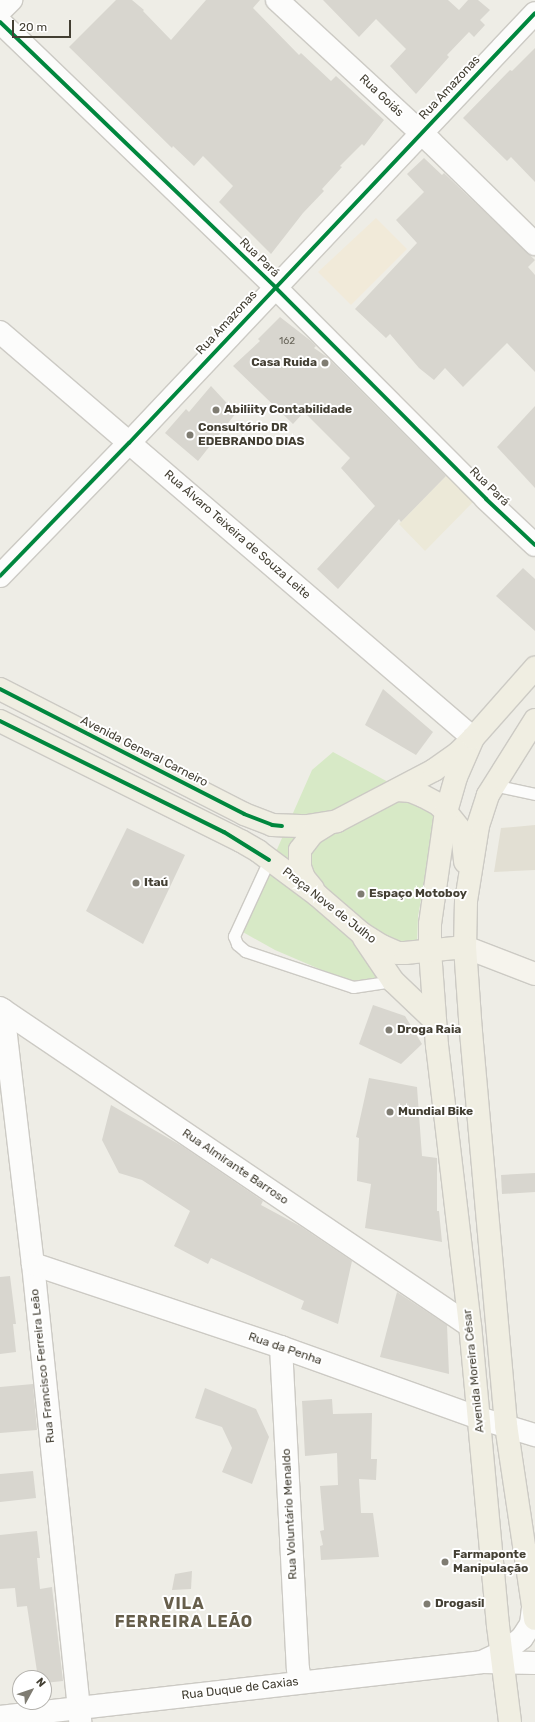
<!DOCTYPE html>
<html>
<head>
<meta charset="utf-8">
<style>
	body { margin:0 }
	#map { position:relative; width:535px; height:1722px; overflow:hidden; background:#eeede6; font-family:Rubik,sans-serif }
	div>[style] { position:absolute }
	.residential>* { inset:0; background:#e2dfd3 }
	.commercial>* { inset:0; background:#f1ead9 }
	.education>* { inset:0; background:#ece9d8 }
	.green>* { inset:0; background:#d7e9c6 }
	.building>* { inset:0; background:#d8d6cf }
	.roads { filter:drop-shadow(1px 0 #cccac4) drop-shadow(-1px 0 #cccac4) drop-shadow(0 1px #cccac4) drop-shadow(0 -1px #cccac4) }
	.service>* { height:11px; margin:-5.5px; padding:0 5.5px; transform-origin:5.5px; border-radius:5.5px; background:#fcfcfb }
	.minor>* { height:22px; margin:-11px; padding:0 11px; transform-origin:11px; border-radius:11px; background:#fcfcfb }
	.tertiary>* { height:22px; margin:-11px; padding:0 11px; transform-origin:11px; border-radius:11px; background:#fcfcfb }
	.secondary>* { height:22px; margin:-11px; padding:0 11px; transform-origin:11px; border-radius:11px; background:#f6f4ed }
	.primary>* { height:22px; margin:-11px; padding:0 11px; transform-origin:11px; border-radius:11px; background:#f0eee2 }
	.cycleway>* { height:4px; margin:-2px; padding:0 2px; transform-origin:2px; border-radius:2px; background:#00873e }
	.dots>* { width:11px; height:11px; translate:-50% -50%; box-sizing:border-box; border:2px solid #fff; border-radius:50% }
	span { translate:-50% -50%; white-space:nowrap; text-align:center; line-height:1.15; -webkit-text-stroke:4px #fff; paint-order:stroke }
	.number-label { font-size:10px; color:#69665b }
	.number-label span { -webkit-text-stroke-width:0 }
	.street-label { font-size:12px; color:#433f33 }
	.poi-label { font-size:12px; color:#433f33; font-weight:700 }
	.right { translate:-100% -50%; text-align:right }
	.left { translate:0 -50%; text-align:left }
	.district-label { font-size:16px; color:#665e4b; font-weight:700; letter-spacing:1px }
	.north { position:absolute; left:12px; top:1670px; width:40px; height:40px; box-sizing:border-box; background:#fff; border:1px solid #b4b2ad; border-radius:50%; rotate:50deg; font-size:11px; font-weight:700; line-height:16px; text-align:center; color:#433f33 }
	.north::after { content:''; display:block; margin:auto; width:14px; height:18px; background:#7f7c72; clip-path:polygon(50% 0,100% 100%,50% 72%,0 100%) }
	.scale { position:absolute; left:12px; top:20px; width:59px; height:18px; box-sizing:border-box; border:2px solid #433f33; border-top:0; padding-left:5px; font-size:12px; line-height:14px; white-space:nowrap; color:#433f33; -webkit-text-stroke:3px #fff; paint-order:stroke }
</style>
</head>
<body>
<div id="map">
	<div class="residential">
		<div style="clip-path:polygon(535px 825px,535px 870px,494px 872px,501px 828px)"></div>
	</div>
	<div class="commercial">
		<div style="clip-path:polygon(376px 218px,407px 249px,351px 305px,318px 272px)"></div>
	</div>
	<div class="education">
		<div style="clip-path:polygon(450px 472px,476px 499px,425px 551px,399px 524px)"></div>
	</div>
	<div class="green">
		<div style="clip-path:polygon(333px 752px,436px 808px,434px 830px,418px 916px,417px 943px,388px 976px,368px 981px,345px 980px,275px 950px,241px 931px,312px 770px)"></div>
	</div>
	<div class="building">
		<div style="clip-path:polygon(116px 0,132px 0,144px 10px,143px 11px,171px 40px,206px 0,260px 0,253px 8px,299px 55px,301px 53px,331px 81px,336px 76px,384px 120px,364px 146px,362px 144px,340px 166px,342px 167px,322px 189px,324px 191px,303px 213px,271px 254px,219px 202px,233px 186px,203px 156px,194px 166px,173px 146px,172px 148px,69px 47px)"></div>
		<div style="clip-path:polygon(323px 0,448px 0,459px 10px,468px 0,478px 0,490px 10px,480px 20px,485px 25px,474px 37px,469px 32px,447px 55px,449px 57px,416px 94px,390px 66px,406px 49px,376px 19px,359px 37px)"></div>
		<div style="clip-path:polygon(535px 48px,535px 182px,511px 157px,507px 161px,463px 118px,510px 70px,512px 71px)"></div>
		<div style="clip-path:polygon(424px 158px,442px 175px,444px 173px,535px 260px,528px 267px,535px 275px,535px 372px,507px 343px,463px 387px,445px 368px,434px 380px,419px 368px,390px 334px,386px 338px,355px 309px,417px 243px,396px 220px,424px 192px,407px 174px)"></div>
		<div style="clip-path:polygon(280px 317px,311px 341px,316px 346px,314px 348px,327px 357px,446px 476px,401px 522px,399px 519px,338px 589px,317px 569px,375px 506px,341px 468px,350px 458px,304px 412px,293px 424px,233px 366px,260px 341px,258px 339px)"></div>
		<div style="clip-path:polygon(211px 386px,236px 413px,198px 461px,165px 433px,186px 409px,189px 412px)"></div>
		<div style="clip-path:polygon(535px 406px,535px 488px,497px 447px)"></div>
		<div style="clip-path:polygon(523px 568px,535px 579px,535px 631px,496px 596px)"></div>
		<div style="clip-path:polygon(383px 689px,433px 732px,416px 755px,365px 725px)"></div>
		<div style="clip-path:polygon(127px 828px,185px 855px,143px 944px,86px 911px)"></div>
		<div style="clip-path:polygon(373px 1005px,405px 1016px,422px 1044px,401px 1064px,359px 1044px)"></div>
		<div style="clip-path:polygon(369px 1078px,417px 1087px,422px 1156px,437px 1158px,437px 1211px,439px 1211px,442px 1242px,365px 1228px,371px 1184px,357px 1181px,359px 1138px,356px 1137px)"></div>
		<div style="clip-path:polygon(111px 1105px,182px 1146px,263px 1201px,261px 1205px,300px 1226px,352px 1261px,338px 1324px,301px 1309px,304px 1301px,211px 1258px,208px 1264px,174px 1246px,190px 1211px,142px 1180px,119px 1173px,102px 1140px)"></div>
		<div style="clip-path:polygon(535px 1173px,535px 1192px,502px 1194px,501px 1175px)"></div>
		<div style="clip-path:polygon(10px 1276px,16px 1324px,13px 1324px,16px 1352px,0 1354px,0 1277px)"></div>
		<div style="clip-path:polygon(397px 1292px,447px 1325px,449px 1374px,380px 1357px)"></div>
		<div style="clip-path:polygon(33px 1384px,37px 1430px,0 1433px,0 1387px)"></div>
		<div style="clip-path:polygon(205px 1388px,256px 1409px,269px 1437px,252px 1484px,222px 1472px,232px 1448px,222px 1427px,195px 1418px)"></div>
		<div style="clip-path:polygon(332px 1399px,333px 1414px,372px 1413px,371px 1459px,377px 1459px,376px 1480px,359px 1479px,361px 1513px,373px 1513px,379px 1557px,321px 1560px,320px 1546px,323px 1545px,320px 1531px,324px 1530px,320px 1486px,338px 1485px,337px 1453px,305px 1456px,302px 1401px)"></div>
		<div style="clip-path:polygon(33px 1471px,36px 1498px,0 1502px,0 1474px)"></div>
		<div style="clip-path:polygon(37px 1531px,40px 1558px,37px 1558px,40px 1589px,52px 1587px,63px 1681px,44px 1683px,44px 1678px,38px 1678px,27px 1606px,17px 1607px,15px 1588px,0 1589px,0 1535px)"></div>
		<div style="clip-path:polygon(192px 1571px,191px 1589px,172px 1590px,175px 1574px)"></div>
	</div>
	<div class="roads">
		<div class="service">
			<div style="left:493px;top:785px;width:43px;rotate:12.1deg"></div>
			<div style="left:269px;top:860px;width:84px;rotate:114.7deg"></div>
			<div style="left:234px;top:936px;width:9px;rotate:69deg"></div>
			<div style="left:237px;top:944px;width:11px;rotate:41deg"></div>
			<div style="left:245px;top:951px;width:114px;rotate:18.4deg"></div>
			<div style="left:353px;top:987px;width:40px;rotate:-8.5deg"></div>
		</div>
		<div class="minor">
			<div style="left:277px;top:0;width:209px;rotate:42.7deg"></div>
			<div style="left:431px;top:142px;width:146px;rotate:44.4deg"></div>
			<div style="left:0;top:11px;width:16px;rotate:-45deg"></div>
			<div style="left:0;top:22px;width:382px;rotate:43.9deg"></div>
			<div style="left:275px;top:287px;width:299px;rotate:45.1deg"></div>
			<div style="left:486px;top:499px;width:67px;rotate:43.2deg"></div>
			<div style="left:0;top:332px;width:623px;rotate:40.64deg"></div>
			<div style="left:0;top:576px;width:185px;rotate:-45.9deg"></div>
			<div style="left:129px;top:443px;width:591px;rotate:-46.64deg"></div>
			<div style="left:0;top:1008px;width:567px;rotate:34.08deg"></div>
			<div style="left:3px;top:1010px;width:256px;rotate:83.3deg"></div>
			<div style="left:33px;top:1264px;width:460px;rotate:84.1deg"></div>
			<div style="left:33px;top:1264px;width:262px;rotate:18.5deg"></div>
			<div style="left:281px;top:1347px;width:210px;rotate:19.7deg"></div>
			<div style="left:281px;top:1347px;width:322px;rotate:87deg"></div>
			<div style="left:298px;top:1669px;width:13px;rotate:77deg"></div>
			<div style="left:486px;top:1660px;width:23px;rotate:-25deg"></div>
			<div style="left:507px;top:1650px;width:19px;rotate:-39deg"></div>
			<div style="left:522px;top:1638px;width:17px;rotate:-57deg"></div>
			<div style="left:531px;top:1624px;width:16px;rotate:-83deg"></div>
			<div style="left:0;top:1717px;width:484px;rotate:-6.5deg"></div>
			<div style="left:481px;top:1662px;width:54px;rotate:1.1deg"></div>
		</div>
		<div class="tertiary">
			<div style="left:479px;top:1418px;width:59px;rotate:16.9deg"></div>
		</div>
		<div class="secondary">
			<div style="left:465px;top:947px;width:75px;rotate:21.1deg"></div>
		</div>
		<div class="primary">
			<div style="left:0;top:689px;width:274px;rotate:27.1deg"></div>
			<div style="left:244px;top:814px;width:30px;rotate:21deg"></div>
			<div style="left:272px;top:825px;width:35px;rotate:2deg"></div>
			<div style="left:307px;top:826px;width:30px;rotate:-9deg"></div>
			<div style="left:337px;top:821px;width:110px;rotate:-27.7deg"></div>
			<div style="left:434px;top:770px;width:29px;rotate:-35deg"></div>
			<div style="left:458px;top:753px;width:17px;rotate:-45deg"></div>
			<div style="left:535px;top:720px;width:89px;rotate:122.1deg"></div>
			<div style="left:488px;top:795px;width:33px;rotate:108deg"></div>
			<div style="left:478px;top:826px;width:76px;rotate:99.1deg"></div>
			<div style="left:466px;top:901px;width:46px;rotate:91.2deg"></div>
			<div style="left:465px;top:947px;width:85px;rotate:86deg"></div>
			<div style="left:471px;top:1032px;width:395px;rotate:84.9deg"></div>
			<div style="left:506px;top:1425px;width:196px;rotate:81.5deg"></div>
			<div style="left:0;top:721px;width:269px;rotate:26.5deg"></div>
			<div style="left:241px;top:841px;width:20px;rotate:30deg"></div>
			<div style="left:258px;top:851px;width:74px;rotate:36.7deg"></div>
			<div style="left:317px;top:895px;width:58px;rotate:40.8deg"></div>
			<div style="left:361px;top:933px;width:25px;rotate:32deg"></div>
			<div style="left:382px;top:946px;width:17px;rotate:24deg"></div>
			<div style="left:398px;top:953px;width:7px"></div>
			<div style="left:405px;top:953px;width:60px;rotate:-5.7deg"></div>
			<div style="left:397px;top:790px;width:14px;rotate:4deg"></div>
			<div style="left:411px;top:791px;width:13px;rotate:23deg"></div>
			<div style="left:423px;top:796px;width:17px;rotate:28deg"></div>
			<div style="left:438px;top:804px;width:11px;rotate:45deg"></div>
			<div style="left:446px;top:812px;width:26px;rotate:51deg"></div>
			<div style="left:462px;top:832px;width:30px;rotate:84deg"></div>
			<div style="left:313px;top:889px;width:14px;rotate:-129deg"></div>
			<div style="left:304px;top:878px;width:12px;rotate:-110deg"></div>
			<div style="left:300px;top:867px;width:17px;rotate:-90deg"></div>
			<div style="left:300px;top:850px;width:20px;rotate:-53deg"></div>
			<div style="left:312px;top:834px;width:19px;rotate:-32deg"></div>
			<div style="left:364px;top:938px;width:52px;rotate:56deg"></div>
			<div style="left:393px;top:981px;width:58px;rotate:43.6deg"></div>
			<div style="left:510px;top:1722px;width:97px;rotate:-97.1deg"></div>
			<div style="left:498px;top:1626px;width:301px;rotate:-95.3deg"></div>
			<div style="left:470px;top:1326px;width:282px;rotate:-96.7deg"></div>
			<div style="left:437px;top:1046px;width:95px;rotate:-94.2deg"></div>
			<div style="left:430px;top:951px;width:27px;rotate:-90deg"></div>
			<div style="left:430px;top:924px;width:113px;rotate:-81.9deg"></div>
			<div style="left:446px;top:812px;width:36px;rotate:-74deg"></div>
			<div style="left:456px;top:777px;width:43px;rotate:-66.4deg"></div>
			<div style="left:473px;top:738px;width:94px;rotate:-48.5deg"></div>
		</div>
	</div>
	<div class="cycleway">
		<div style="left:0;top:22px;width:382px;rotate:43.9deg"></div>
		<div style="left:275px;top:287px;width:299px;rotate:45.1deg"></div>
		<div style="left:486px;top:499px;width:67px;rotate:43.2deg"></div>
		<div style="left:0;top:576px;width:185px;rotate:-45.9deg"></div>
		<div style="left:129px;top:443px;width:591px;rotate:-46.64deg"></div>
		<div style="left:0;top:689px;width:274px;rotate:27.1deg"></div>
		<div style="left:244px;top:814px;width:30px;rotate:21deg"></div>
		<div style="left:272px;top:825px;width:10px;rotate:6deg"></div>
		<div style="left:0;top:721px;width:250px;rotate:26.4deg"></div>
		<div style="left:224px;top:832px;width:53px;rotate:31.9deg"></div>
	</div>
	<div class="dots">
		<div style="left:325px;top:363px;background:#7f7c72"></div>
		<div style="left:216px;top:410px;background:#7f7c72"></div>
		<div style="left:190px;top:435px;background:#7f7c72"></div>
		<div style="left:136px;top:883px;background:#7f7c72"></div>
		<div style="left:361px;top:894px;background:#7f7c72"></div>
		<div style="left:389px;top:1030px;background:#7f7c72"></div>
		<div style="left:390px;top:1112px;background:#7f7c72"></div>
		<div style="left:445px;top:1562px;background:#7f7c72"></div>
		<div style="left:427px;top:1604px;background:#7f7c72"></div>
	</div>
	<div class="number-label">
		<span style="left:287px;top:342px">162</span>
	</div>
	<div class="street-label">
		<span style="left:450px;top:88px;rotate:-47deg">Rua Amazonas</span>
		<span style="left:381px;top:96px;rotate:43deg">Rua Goiás</span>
		<span style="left:259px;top:258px;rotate:44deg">Rua Pará</span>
		<span style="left:227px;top:323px;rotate:-47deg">Rua Amazonas</span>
		<span style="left:489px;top:487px;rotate:44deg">Rua Pará</span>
		<span style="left:237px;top:535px;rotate:41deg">Rua Álvaro Teixeira de Souza Leite</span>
		<span style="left:144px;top:752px;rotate:27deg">Avenida General Carneiro</span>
		<span style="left:329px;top:906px;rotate:38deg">Praça Nove de Julho</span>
		<span style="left:235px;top:1167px;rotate:34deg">Rua Almirante Barroso</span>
		<span style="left:285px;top:1349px;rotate:19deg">Rua da Penha</span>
		<span style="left:43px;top:1366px;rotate:-96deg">Rua Francisco Ferreira Leão</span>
		<span style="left:474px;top:1371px;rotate:-96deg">Avenida Moreira César</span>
		<span style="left:290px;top:1514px;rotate:-93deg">Rua Voluntário Menaldo</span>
		<span style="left:240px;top:1689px;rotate:-7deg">Rua Duque de Caxias</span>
	</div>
	<div class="poi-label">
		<span class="right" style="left:317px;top:363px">Casa Ruida</span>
		<span class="left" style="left:224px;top:410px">Abiliity Contabilidade</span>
		<span class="left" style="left:198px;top:435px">Consultório DR<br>EDEBRANDO DIAS</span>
		<span class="left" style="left:144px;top:883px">Itaú</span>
		<span class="left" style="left:369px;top:894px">Espaço Motoboy</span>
		<span class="left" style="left:397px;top:1030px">Droga Raia</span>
		<span class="left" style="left:398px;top:1112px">Mundial Bike</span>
		<span class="left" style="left:453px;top:1562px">Farmaponte<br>Manipulação</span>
		<span class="left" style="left:435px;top:1604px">Drogasil</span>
	</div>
	<div class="district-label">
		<span style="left:184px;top:1613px">VILA<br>FERREIRA LEÃO</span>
	</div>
	<div class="north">N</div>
	<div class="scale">20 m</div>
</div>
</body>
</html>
